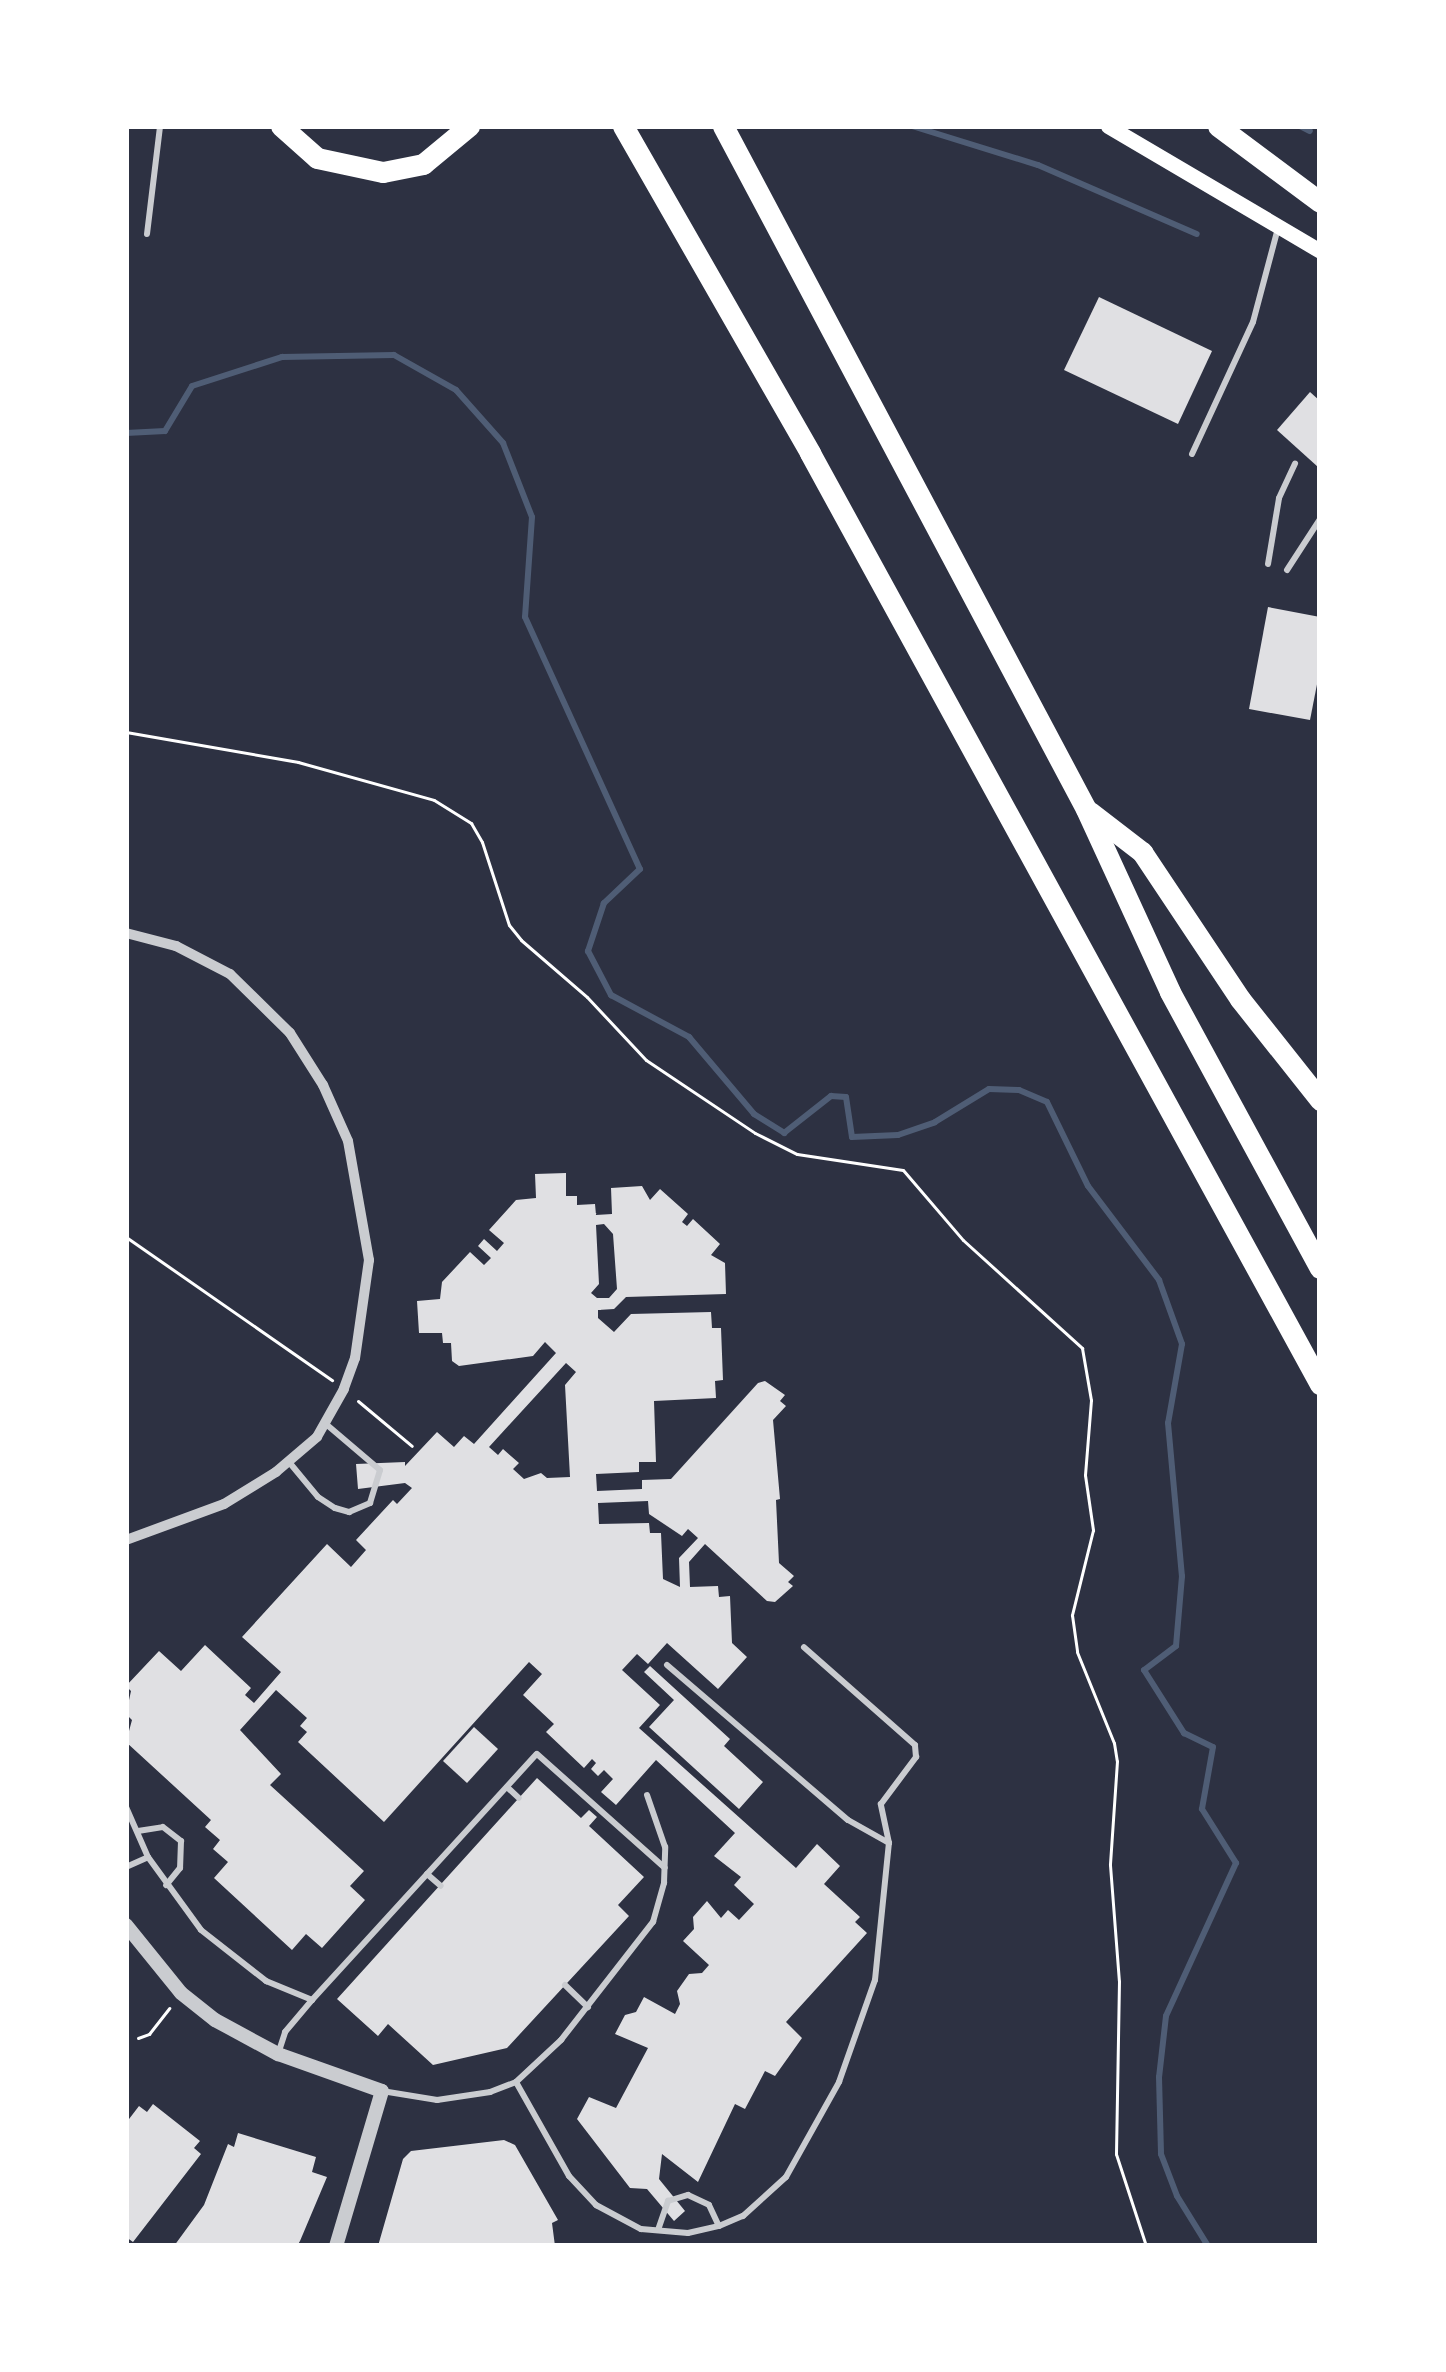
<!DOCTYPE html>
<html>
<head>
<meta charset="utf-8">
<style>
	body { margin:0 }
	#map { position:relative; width:1446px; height:2372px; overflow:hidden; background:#2d3142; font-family:"DM Sans",sans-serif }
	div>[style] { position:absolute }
	.stream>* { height:6px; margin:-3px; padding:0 3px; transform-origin:3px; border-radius:3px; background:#4f5d75 }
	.building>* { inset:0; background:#e0e0e3 }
	.path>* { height:3px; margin:-1.5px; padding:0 1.5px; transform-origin:1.5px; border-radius:1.5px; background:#fff }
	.service>* { height:6px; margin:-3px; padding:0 3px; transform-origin:3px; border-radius:3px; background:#caccd0 }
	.minor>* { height:10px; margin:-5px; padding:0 5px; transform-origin:5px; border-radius:5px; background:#caccd0 }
	.tertiary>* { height:14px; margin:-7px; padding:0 7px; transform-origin:7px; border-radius:7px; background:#caccd0 }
	.secondary>* { height:15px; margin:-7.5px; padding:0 7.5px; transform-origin:7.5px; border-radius:7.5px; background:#fff }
	.motorway>* { height:21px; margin:-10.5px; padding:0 10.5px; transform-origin:10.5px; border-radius:10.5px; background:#fff }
	span { translate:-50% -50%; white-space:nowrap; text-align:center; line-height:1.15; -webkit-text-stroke:10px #fff; paint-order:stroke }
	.frame { position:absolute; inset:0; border:129px solid #fff; pointer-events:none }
</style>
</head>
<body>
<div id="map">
	<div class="stream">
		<div style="left:912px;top:126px;width:132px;rotate:17.2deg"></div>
		<div style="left:1038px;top:165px;width:173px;rotate:23.5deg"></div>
		<div style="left:1300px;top:126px;width:11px;rotate:27deg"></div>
		<div style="left:126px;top:433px;width:39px;rotate:-3deg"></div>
		<div style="left:165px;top:431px;width:52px;rotate:-59deg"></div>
		<div style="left:192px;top:386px;width:95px;rotate:-17.9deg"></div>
		<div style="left:282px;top:357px;width:112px;rotate:-1deg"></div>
		<div style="left:394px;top:355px;width:71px;rotate:29.4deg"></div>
		<div style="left:456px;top:390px;width:71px;rotate:48.4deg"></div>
		<div style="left:503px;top:443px;width:79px;rotate:68.6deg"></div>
		<div style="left:532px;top:517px;width:100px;rotate:94deg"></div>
		<div style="left:525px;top:617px;width:277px;rotate:65.5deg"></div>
		<div style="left:640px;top:869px;width:50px;rotate:136.6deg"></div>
		<div style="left:604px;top:903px;width:51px;rotate:108.4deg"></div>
		<div style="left:588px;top:951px;width:50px;rotate:62.4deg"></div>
		<div style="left:611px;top:995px;width:89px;rotate:28.3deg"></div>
		<div style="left:689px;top:1037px;width:101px;rotate:49.8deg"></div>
		<div style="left:754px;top:1114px;width:36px;rotate:32deg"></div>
		<div style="left:784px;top:1133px;width:60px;rotate:-38.2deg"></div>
		<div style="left:831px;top:1096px;width:15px;rotate:4deg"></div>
		<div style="left:846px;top:1097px;width:40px;rotate:81.5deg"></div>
		<div style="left:852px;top:1137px;width:46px;rotate:-2.5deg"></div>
		<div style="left:898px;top:1135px;width:39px;rotate:-19deg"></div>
		<div style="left:935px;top:1122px;width:63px;rotate:-31.4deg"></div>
		<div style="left:989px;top:1089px;width:30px;rotate:2deg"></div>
		<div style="left:1019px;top:1090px;width:30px;rotate:23deg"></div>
		<div style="left:1047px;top:1102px;width:93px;rotate:64deg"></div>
		<div style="left:1088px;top:1186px;width:118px;rotate:52.9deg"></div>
		<div style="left:1159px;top:1280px;width:68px;rotate:70.2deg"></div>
		<div style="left:1182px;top:1344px;width:80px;rotate:100deg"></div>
		<div style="left:1168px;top:1423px;width:154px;rotate:84.8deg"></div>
		<div style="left:1182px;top:1576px;width:70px;rotate:94.9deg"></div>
		<div style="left:1176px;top:1646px;width:40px;rotate:143deg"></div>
		<div style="left:1144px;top:1670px;width:75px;rotate:57.6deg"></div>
		<div style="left:1184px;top:1733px;width:32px;rotate:26deg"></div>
		<div style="left:1213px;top:1747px;width:63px;rotate:100.1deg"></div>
		<div style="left:1202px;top:1809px;width:64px;rotate:57.8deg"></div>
		<div style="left:1236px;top:1863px;width:168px;rotate:114.6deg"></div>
		<div style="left:1166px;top:2016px;width:61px;rotate:96.5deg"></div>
		<div style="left:1159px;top:2077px;width:77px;rotate:88.5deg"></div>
		<div style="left:1161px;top:2154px;width:45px;rotate:69.1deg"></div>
		<div style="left:1177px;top:2196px;width:59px;rotate:58.2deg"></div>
	</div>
	<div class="building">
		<div style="clip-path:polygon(1099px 297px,1212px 351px,1178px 424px,1064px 370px)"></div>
		<div style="clip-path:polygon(1310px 392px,1320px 401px,1318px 467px,1277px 430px)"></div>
		<div style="clip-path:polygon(1268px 607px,1320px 617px,1320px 669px,1310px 720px,1249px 709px)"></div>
		<div style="clip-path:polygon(evenodd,566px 1173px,566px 1196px,577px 1196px,577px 1205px,595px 1204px,596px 1215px,612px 1214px,611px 1188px,642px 1186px,650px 1200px,660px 1189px,688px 1214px,682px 1222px,687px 1226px,693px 1219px,720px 1244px,711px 1255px,725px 1263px,726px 1294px,626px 1297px,614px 1309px,598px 1310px,598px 1318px,614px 1332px,631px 1314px,711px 1312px,712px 1328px,721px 1328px,723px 1380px,715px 1381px,716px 1398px,654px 1401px,656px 1462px,639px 1462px,639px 1472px,596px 1474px,597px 1491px,642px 1489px,642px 1480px,671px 1479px,758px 1383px,765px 1381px,785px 1395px,780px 1401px,786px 1406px,773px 1420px,780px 1499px,776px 1500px,779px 1563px,794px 1576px,788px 1582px,793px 1586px,775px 1602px,767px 1601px,705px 1544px,689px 1562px,690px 1587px,718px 1586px,719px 1597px,730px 1596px,732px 1643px,747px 1657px,718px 1689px,667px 1643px,648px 1664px,637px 1654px,622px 1670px,660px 1705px,639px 1728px,796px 1868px,817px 1844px,840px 1866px,824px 1884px,860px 1917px,855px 1922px,867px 1933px,786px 2022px,802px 2038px,775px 2076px,765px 2071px,745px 2109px,735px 2104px,698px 2182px,662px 2154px,659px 2179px,685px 2211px,674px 2221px,647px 2189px,630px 2188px,577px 2119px,589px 2097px,616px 2108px,648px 2048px,615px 2034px,625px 2015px,636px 2012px,644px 1997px,675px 2014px,680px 2004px,677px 1991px,689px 1974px,702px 1973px,709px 1965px,683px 1941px,694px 1929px,693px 1917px,707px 1901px,721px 1918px,728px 1910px,739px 1920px,754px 1904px,734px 1885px,741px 1877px,714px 1856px,735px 1833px,656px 1760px,616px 1805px,601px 1792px,613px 1779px,604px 1770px,598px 1776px,591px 1769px,596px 1763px,592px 1759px,584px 1768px,546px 1732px,554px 1724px,523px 1695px,542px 1674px,529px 1662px,384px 1822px,298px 1742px,307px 1732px,300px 1726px,307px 1718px,276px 1690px,240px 1730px,281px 1774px,270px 1785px,364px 1871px,350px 1886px,365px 1900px,322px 1948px,306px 1934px,292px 1950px,214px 1878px,228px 1862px,213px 1849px,220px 1840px,205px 1827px,211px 1820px,126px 1742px,132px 1720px,126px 1714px,131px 1691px,126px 1686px,159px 1651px,181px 1671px,205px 1645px,251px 1688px,245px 1695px,254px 1703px,281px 1672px,242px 1637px,327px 1544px,351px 1567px,366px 1550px,356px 1540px,393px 1500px,397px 1504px,412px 1488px,405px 1483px,358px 1489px,356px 1464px,405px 1462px,405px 1466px,437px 1432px,454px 1447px,464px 1436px,474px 1444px,556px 1353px,545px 1342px,533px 1356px,459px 1366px,452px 1361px,451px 1343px,443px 1343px,442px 1333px,419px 1333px,417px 1301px,440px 1299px,442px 1282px,470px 1252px,484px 1265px,491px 1258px,478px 1246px,484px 1239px,497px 1251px,504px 1243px,489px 1230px,516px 1200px,536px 1198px,535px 1174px,566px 1173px,604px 1224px,613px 1234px,617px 1289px,609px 1298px,597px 1298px,591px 1293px,599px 1284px,596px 1225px,604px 1224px,566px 1173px,566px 1363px,576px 1372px,565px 1385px,570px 1477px,547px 1478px,541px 1473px,524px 1479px,513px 1469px,519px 1463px,503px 1449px,498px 1455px,489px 1447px,566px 1363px,566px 1173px,648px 1501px,649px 1514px,682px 1536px,688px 1529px,698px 1538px,679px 1558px,680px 1587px,663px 1579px,661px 1533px,650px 1533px,649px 1523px,599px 1524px,598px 1503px,648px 1501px)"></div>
		<div style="clip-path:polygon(650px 1666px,730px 1739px,724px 1746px,763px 1782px,739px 1809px,649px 1727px,674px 1700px,644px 1672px)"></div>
		<div style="clip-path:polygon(474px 1727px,498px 1749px,467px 1783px,443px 1761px)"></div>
		<div style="clip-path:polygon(537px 1778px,581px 1818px,589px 1810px,597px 1817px,589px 1826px,644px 1877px,618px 1905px,629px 1916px,507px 2048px,433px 2065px,388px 2024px,378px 2036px,337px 1999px)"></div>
		<div style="clip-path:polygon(153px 2104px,200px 2141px,194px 2148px,201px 2154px,133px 2242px,126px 2237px,126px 2123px,139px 2106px,147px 2112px)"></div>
		<div style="clip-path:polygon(238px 2133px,316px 2157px,312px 2172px,327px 2177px,300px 2241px,297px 2246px,174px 2246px,204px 2205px,228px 2144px,234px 2147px)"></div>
		<div style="clip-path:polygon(504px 2140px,515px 2145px,558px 2220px,552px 2223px,555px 2246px,378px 2246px,403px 2159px,411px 2151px)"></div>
	</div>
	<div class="path">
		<div style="left:126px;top:732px;width:175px;rotate:9.9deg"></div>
		<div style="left:298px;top:762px;width:141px;rotate:15.6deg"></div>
		<div style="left:434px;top:800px;width:44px;rotate:31.9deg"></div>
		<div style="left:471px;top:823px;width:22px;rotate:60deg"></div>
		<div style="left:482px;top:842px;width:87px;rotate:72deg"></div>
		<div style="left:509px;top:925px;width:19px;rotate:51deg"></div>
		<div style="left:521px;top:940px;width:87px;rotate:40.8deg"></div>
		<div style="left:587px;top:997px;width:86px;rotate:46.9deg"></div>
		<div style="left:646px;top:1060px;width:131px;rotate:33.8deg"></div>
		<div style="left:755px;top:1133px;width:47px;rotate:26.6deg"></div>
		<div style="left:797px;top:1154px;width:107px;rotate:8.6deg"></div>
		<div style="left:903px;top:1170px;width:92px;rotate:49.4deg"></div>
		<div style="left:963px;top:1240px;width:161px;rotate:42.2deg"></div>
		<div style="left:1082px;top:1348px;width:53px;rotate:80.2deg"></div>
		<div style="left:1091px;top:1400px;width:75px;rotate:94.6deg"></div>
		<div style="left:1085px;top:1475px;width:56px;rotate:81.7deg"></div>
		<div style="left:1093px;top:1530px;width:88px;rotate:103.9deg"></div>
		<div style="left:1072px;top:1615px;width:37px;rotate:82deg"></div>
		<div style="left:1077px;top:1652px;width:98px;rotate:67.9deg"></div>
		<div style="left:1114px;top:1743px;width:18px;rotate:81deg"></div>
		<div style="left:1117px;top:1761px;width:104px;rotate:93.9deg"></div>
		<div style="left:1110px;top:1865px;width:116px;rotate:85.6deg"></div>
		<div style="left:1119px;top:1981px;width:173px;rotate:91deg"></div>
		<div style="left:1116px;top:2154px;width:97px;rotate:71.9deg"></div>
		<div style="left:126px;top:1237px;width:251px;rotate:34.8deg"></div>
		<div style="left:358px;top:1401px;width:70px;rotate:39.8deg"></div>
		<div style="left:138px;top:2038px;width:12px;rotate:-20deg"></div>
		<div style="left:149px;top:2034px;width:33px;rotate:-52deg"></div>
	</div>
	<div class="service">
		<div style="left:147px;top:234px;width:109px;rotate:-83.1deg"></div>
		<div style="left:1192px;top:454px;width:145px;rotate:-65.2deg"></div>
		<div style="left:1253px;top:322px;width:97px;rotate:-75.1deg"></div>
		<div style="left:1268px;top:564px;width:67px;rotate:-80.5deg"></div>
		<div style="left:1279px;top:498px;width:38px;rotate:-65deg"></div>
		<div style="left:1287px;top:570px;width:61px;rotate:-57.1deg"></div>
		<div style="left:289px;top:1462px;width:45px;rotate:50.4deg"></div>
		<div style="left:318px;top:1497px;width:20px;rotate:33deg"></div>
		<div style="left:335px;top:1508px;width:15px;rotate:16deg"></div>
		<div style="left:349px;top:1512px;width:23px;rotate:-23deg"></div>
		<div style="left:370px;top:1503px;width:34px;rotate:-73deg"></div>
		<div style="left:380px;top:1470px;width:71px;rotate:-139.6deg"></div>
		<div style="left:667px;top:1665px;width:238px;rotate:40.6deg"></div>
		<div style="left:848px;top:1820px;width:47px;rotate:29.3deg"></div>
		<div style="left:507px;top:1787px;width:16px;rotate:43deg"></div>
		<div style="left:126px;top:1807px;width:55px;rotate:66.3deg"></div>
		<div style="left:148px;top:1857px;width:90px;rotate:54deg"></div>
		<div style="left:201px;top:1930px;width:83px;rotate:38.1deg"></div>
		<div style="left:266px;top:1981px;width:50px;rotate:22.4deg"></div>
		<div style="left:138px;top:1831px;width:25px;rotate:-9deg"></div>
		<div style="left:163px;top:1827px;width:23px;rotate:38deg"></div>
		<div style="left:181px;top:1841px;width:27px;rotate:92deg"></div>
		<div style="left:180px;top:1868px;width:22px;rotate:129deg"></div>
		<div style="left:126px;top:1867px;width:24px;rotate:-24deg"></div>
		<div style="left:427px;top:1874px;width:18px;rotate:41deg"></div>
		<div style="left:565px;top:1985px;width:32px;rotate:44deg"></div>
		<div style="left:279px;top:2051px;width:20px;rotate:-72deg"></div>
		<div style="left:285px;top:2032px;width:42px;rotate:-49.8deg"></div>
		<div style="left:312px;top:2000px;width:333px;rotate:-47.6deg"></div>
		<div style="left:537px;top:1754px;width:171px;rotate:41.7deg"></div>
		<div style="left:516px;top:2082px;width:108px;rotate:60.6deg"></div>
		<div style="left:569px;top:2176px;width:40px;rotate:47deg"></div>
		<div style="left:596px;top:2205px;width:51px;rotate:28.1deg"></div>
		<div style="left:641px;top:2229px;width:47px;rotate:4.9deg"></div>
		<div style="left:688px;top:2233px;width:32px;rotate:-13deg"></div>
		<div style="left:719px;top:2226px;width:26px;rotate:-23deg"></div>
		<div style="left:743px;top:2216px;width:58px;rotate:-42.2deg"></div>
		<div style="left:786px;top:2177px;width:109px;rotate:-60.8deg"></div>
		<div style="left:839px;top:2082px;width:108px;rotate:-70.6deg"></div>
		<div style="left:875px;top:1980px;width:138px;rotate:-84.2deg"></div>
		<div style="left:889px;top:1843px;width:40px;rotate:-102deg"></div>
		<div style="left:881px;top:1804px;width:59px;rotate:-53.3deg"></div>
		<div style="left:916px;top:1757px;width:12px;rotate:-95deg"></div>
		<div style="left:915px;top:1745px;width:148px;rotate:-138.6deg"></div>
		<div style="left:382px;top:2091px;width:56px;rotate:9.3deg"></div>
		<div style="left:437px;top:2100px;width:54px;rotate:-8.6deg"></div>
		<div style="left:490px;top:2092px;width:28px;rotate:-21deg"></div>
		<div style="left:516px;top:2082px;width:62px;rotate:-43deg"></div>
		<div style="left:561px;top:2040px;width:150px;rotate:-52.1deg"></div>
		<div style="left:653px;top:1922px;width:41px;rotate:-74.2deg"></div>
		<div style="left:664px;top:1883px;width:36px;rotate:-88deg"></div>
		<div style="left:665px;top:1847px;width:55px;rotate:-109.1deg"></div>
		<div style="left:658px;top:2230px;width:31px;rotate:-71deg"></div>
		<div style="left:668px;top:2201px;width:21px;rotate:-17deg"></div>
		<div style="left:688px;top:2195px;width:23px;rotate:25deg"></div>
		<div style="left:709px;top:2205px;width:23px;rotate:65deg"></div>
	</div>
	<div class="minor">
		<div style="left:126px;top:933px;width:52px;rotate:14.6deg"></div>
		<div style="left:176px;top:946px;width:61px;rotate:27.4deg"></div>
		<div style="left:230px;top:974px;width:84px;rotate:44.5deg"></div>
		<div style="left:290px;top:1033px;width:62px;rotate:57.6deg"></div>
		<div style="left:323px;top:1085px;width:61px;rotate:65.9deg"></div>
		<div style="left:348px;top:1141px;width:121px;rotate:80deg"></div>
		<div style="left:369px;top:1260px;width:99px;rotate:98.1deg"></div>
		<div style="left:355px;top:1358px;width:33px;rotate:110deg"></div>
		<div style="left:344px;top:1389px;width:55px;rotate:119.4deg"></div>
		<div style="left:317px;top:1437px;width:54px;rotate:139.5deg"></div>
		<div style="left:276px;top:1472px;width:61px;rotate:148.4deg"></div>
		<div style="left:224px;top:1504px;width:104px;rotate:159.8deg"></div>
	</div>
	<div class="tertiary">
		<div style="left:126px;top:1925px;width:87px;rotate:51deg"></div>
		<div style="left:181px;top:1993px;width:43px;rotate:38.5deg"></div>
		<div style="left:215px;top:2020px;width:72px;rotate:28.4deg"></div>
		<div style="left:278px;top:2054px;width:110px;rotate:19.6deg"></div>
		<div style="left:382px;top:2091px;width:162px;rotate:106.5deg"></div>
	</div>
	<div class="secondary">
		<div style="left:1108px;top:126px;width:246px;rotate:30.5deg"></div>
	</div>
	<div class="motorway">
		<div style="left:281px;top:126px;width:48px;rotate:41.6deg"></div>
		<div style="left:317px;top:158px;width:67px;rotate:12deg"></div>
		<div style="left:383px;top:172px;width:41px;rotate:-11.3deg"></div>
		<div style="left:423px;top:164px;width:60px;rotate:-39.6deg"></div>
		<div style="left:623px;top:126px;width:377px;rotate:60.2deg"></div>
		<div style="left:810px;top:453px;width:1062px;rotate:61.29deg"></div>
		<div style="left:723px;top:126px;width:773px;rotate:62.01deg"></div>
		<div style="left:1086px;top:809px;width:201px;rotate:65.3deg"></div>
		<div style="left:1170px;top:992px;width:314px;rotate:61.5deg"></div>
		<div style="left:1218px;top:126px;width:127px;rotate:36.7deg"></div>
		<div style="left:1090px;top:812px;width:66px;rotate:37.6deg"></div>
		<div style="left:1142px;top:852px;width:177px;rotate:56.3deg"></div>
		<div style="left:1240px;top:999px;width:129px;rotate:51.6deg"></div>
	</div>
	<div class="frame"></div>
</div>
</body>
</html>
